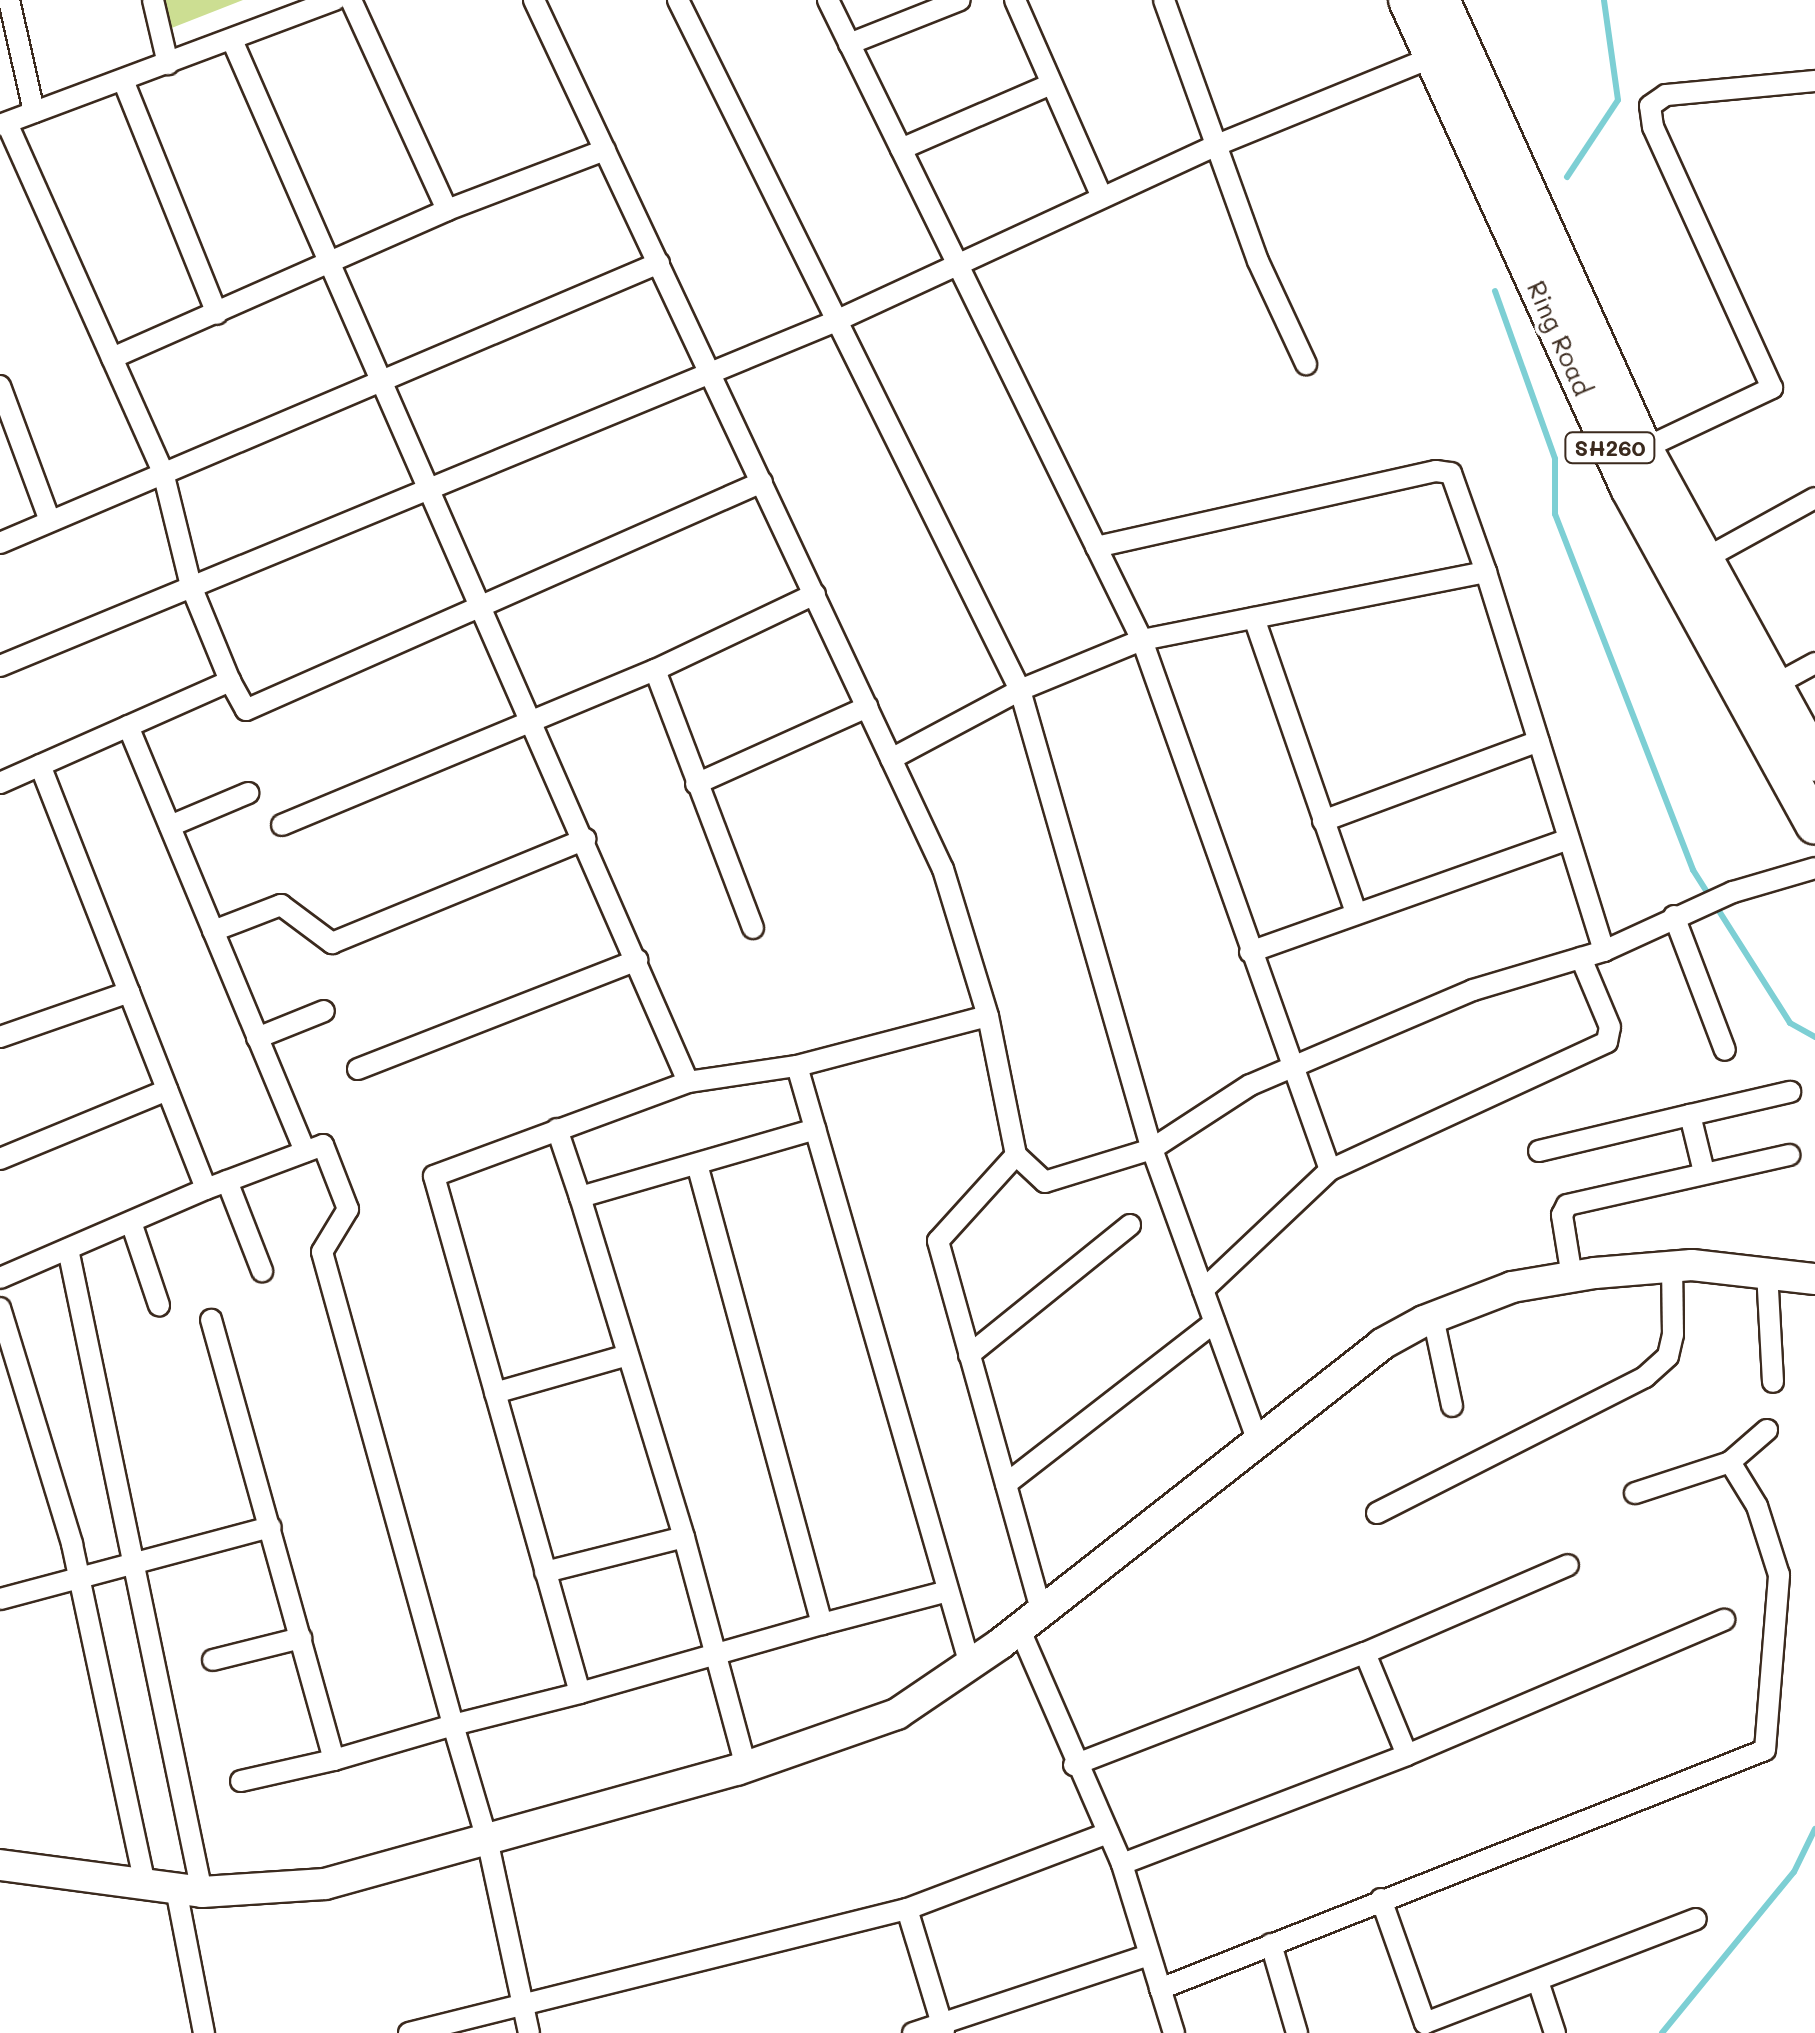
<!DOCTYPE html>
<html>
<head>
<meta charset="utf-8">
<style>
	body { margin:0 }
	#map { position:relative; width:1815px; height:2033px; overflow:hidden; background:#fff; font-family:Mali,sans-serif }
	div>[style] { position:absolute }
	.green>* { inset:0; background:#ccde92 }
	.stream>* { height:6px; margin:-3px; padding:0 3px; transform-origin:3px; border-radius:3px; background:#7dcfd4 }
	.roads { filter:drop-shadow(2px 0 #3b2a1e) drop-shadow(-2px 0 #3b2a1e) drop-shadow(0 2px #3b2a1e) drop-shadow(0 -2px #3b2a1e) }
	.street>* { height:20px; margin:-10px; padding:0 10px; transform-origin:10px; border-radius:10px; background:#fff }
	.secondary>* { height:30px; margin:-15px; padding:0 15px; transform-origin:15px; border-radius:15px; background:#fff }
	.highway>* { height:38px; margin:-19px; padding:0 19px; transform-origin:19px; border-radius:19px; background:#fff }
	span { translate:-50% -50%; white-space:nowrap; text-align:center; line-height:1.15; -webkit-text-stroke:8px #fff; paint-order:stroke }
	.shield-label span { padding:2px 8px; background:#fff; border:2px solid; border-radius:8px; -webkit-text-stroke-width:0 }
	.shield-label { font-size:22px; color:#3b2a1e; font-weight:700 }
	.street-label { font-size:25px; color:#3b2a1e }
</style>
</head>
<body>
<div id="map">
	<div class="green">
		<div style="clip-path:polygon(162px 0,243px 0,169px 29px)"></div>
	</div>
	<div class="stream">
		<div style="left:1567px;top:177px;width:92px;rotate:-56.5deg"></div>
		<div style="left:1618px;top:100px;width:101px;rotate:-98deg"></div>
		<div style="left:1495px;top:291px;width:178px;rotate:70.3deg"></div>
		<div style="left:1555px;top:459px;width:55px;rotate:90deg"></div>
		<div style="left:1555px;top:514px;width:382px;rotate:68.8deg"></div>
		<div style="left:1693px;top:870px;width:181px;rotate:57.6deg"></div>
		<div style="left:1790px;top:1023px;width:29px;rotate:29deg"></div>
		<div style="left:1662px;top:2033px;width:208px;rotate:-50.7deg"></div>
		<div style="left:1794px;top:1872px;width:48px;rotate:-64deg"></div>
	</div>
	<div class="roads">
		<div class="street">
			<div style="left:9px;top:0;width:115px;rotate:77.4deg"></div>
			<div style="left:153px;top:0;width:66px;rotate:76.8deg"></div>
			<div style="left:351px;top:0;width:231px;rotate:65.4deg"></div>
			<div style="left:534px;top:0;width:960px;rotate:64.8deg"></div>
			<div style="left:943px;top:869px;width:154px;rotate:73deg"></div>
			<div style="left:988px;top:1016px;width:142px;rotate:78.6deg"></div>
			<div style="left:1016px;top:1155px;width:116px;rotate:132.2deg"></div>
			<div style="left:938px;top:1241px;width:384px;rotate:74.4deg"></div>
			<div style="left:678px;top:0;width:770px;rotate:63.63deg"></div>
			<div style="left:1020px;top:690px;width:478px;rotate:74deg"></div>
			<div style="left:1152px;top:1149px;width:112px;rotate:162.9deg"></div>
			<div style="left:1045px;top:1182px;width:40px;rotate:-137deg"></div>
			<div style="left:828px;top:0;width:713px;rotate:63.87deg"></div>
			<div style="left:1142px;top:640px;width:351px;rotate:-11.2deg"></div>
			<div style="left:1486px;top:572px;width:397px;rotate:72.7deg"></div>
			<div style="left:1604px;top:951px;width:137px;rotate:163.4deg"></div>
			<div style="left:1473px;top:990px;width:242px;rotate:156.9deg"></div>
			<div style="left:1250px;top:1085px;width:117px;rotate:146.9deg"></div>
			<div style="left:1152px;top:1149px;width:308px;rotate:70.1deg"></div>
			<div style="left:1015px;top:0;width:215px;rotate:66.2deg"></div>
			<div style="left:1164px;top:0;width:277px;rotate:70.2deg"></div>
			<div style="left:1258px;top:261px;width:114px;rotate:65deg"></div>
			<div style="left:232px;top:40px;width:1137px;rotate:66.36deg"></div>
			<div style="left:688px;top:1082px;width:110px;rotate:-8.4deg"></div>
			<div style="left:797px;top:1066px;width:197px;rotate:-14.7deg"></div>
			<div style="left:849px;top:44px;width:119px;rotate:-21.6deg"></div>
			<div style="left:123px;top:80px;width:252px;rotate:68.1deg"></div>
			<div style="left:0;top:125px;width:358px;rotate:-20.5deg"></div>
			<div style="left:901px;top:149px;width:161px;rotate:-23.4deg"></div>
			<div style="left:112px;top:358px;width:366px;rotate:-23.8deg"></div>
			<div style="left:447px;top:210px;width:169px;rotate:-20.8deg"></div>
			<div style="left:0;top:386px;width:144px;rotate:69.7deg"></div>
			<div style="left:1643px;top:449px;width:143px;rotate:-25.3deg"></div>
			<div style="left:1772px;top:388px;width:287px;rotate:-114.5deg"></div>
			<div style="left:1653px;top:127px;width:21px;rotate:-98deg"></div>
			<div style="left:1650px;top:106px;width:19px;rotate:-35deg"></div>
			<div style="left:1666px;top:95px;width:150px;rotate:-5.4deg"></div>
			<div style="left:0;top:543px;width:716px;rotate:-23.02deg"></div>
			<div style="left:1096px;top:547px;width:348px;rotate:-12.6deg"></div>
			<div style="left:1436px;top:471px;width:15px;rotate:8deg"></div>
			<div style="left:1451px;top:473px;width:105px;rotate:70.5deg"></div>
			<div style="left:1701px;top:561px;width:130px;rotate:-28.9deg"></div>
			<div style="left:1254px;top:618px;width:309px;rotate:70.9deg"></div>
			<div style="left:0;top:666px;width:904px;rotate:-22.42deg"></div>
			<div style="left:836px;top:321px;width:420px;rotate:-24.8deg"></div>
			<div style="left:1217px;top:145px;width:233px;rotate:-22.2deg"></div>
			<div style="left:655px;top:670px;width:177px;rotate:-25.4deg"></div>
			<div style="left:230px;top:681px;width:33px;rotate:61deg"></div>
			<div style="left:246px;top:710px;width:564px;rotate:-23.84deg"></div>
			<div style="left:1773px;top:686px;width:48px;rotate:-28.7deg"></div>
			<div style="left:128px;top:726px;width:461px;rotate:67.4deg"></div>
			<div style="left:891px;top:759px;width:146px;rotate:-28.1deg"></div>
			<div style="left:1020px;top:690px;width:132px;rotate:-22.3deg"></div>
			<div style="left:1142px;top:640px;width:562px;rotate:70.47deg"></div>
			<div style="left:40px;top:765px;width:455px;rotate:68.6deg"></div>
			<div style="left:206px;top:1189px;width:125px;rotate:-20.6deg"></div>
			<div style="left:323px;top:1145px;width:69px;rotate:68.7deg"></div>
			<div style="left:348px;top:1209px;width:50px;rotate:121.2deg"></div>
			<div style="left:322px;top:1252px;width:491px;rotate:74.5deg"></div>
			<div style="left:453px;top:1725px;width:124px;rotate:163.6deg"></div>
			<div style="left:334px;top:1760px;width:457px;rotate:-105.6deg"></div>
			<div style="left:0;top:783px;width:252px;rotate:-23.9deg"></div>
			<div style="left:230px;top:681px;width:103px;rotate:-112.3deg"></div>
			<div style="left:191px;top:586px;width:117px;rotate:-103.8deg"></div>
			<div style="left:163px;top:472px;width:382px;rotate:-114.1deg"></div>
			<div style="left:696px;top:784px;width:188px;rotate:-24.2deg"></div>
			<div style="left:1323px;top:821px;width:230px;rotate:-20.3deg"></div>
			<div style="left:282px;top:825px;width:404px;rotate:-22.6deg"></div>
			<div style="left:655px;top:670px;width:276px;rotate:69.2deg"></div>
			<div style="left:170px;top:826px;width:85px;rotate:-22.9deg"></div>
			<div style="left:1674px;top:916px;width:143px;rotate:69.2deg"></div>
			<div style="left:213px;top:931px;width:73px;rotate:-20.9deg"></div>
			<div style="left:281px;top:905px;width:64px;rotate:36.7deg"></div>
			<div style="left:332px;top:943px;width:274px;rotate:-22.3deg"></div>
			<div style="left:1604px;top:951px;width:142px;rotate:-24.6deg"></div>
			<div style="left:1733px;top:892px;width:85px;rotate:-16.3deg"></div>
			<div style="left:1250px;top:952px;width:338px;rotate:-19.5deg"></div>
			<div style="left:0;top:1037px;width:137px;rotate:-19.2deg"></div>
			<div style="left:257px;top:1038px;width:72px;rotate:-21.9deg"></div>
			<div style="left:797px;top:1066px;width:623px;rotate:73.89deg"></div>
			<div style="left:358px;top:1069px;width:300px;rotate:-21.3deg"></div>
			<div style="left:557px;top:1129px;width:72px;rotate:71.3deg"></div>
			<div style="left:1539px;top:1151px;width:155px;rotate:-13.4deg"></div>
			<div style="left:0;top:1159px;width:181px;rotate:-22.4deg"></div>
			<div style="left:697px;top:1164px;width:477px;rotate:74.8deg"></div>
			<div style="left:822px;top:1624px;width:130px;rotate:-14.7deg"></div>
			<div style="left:1704px;top:1172px;width:59px;rotate:-103.8deg"></div>
			<div style="left:1690px;top:1115px;width:103px;rotate:-13deg"></div>
			<div style="left:227px;top:1181px;width:97px;rotate:68.7deg"></div>
			<div style="left:131px;top:1222px;width:88px;rotate:71.4deg"></div>
			<div style="left:68px;top:1249px;width:657px;rotate:78.23deg"></div>
			<div style="left:1767px;top:1271px;width:111px;rotate:86.9deg"></div>
			<div style="left:1572px;top:1277px;width:63px;rotate:-99.2deg"></div>
			<div style="left:1562px;top:1215px;width:11px;rotate:-63deg"></div>
			<div style="left:1567px;top:1205px;width:228px;rotate:-12.7deg"></div>
			<div style="left:0;top:1278px;width:224px;rotate:-23.4deg"></div>
			<div style="left:1203px;top:1290px;width:175px;rotate:-43.4deg"></div>
			<div style="left:1330px;top:1170px;width:305px;rotate:-24.8deg"></div>
			<div style="left:1607px;top:1042px;width:15px;rotate:-79deg"></div>
			<div style="left:1610px;top:1027px;width:75px;rotate:-112.8deg"></div>
			<div style="left:0;top:1308px;width:247px;rotate:73deg"></div>
			<div style="left:72px;top:1544px;width:349px;rotate:77.9deg"></div>
			<div style="left:1433px;top:1317px;width:91px;rotate:77.9deg"></div>
			<div style="left:969px;top:1355px;width:207px;rotate:-38.9deg"></div>
			<div style="left:495px;top:1393px;width:138px;rotate:-15.9deg"></div>
			<div style="left:1730px;top:1462px;width:49px;rotate:-40.9deg"></div>
			<div style="left:1006px;top:1484px;width:264px;rotate:-37.8deg"></div>
			<div style="left:1377px;top:1513px;width:301px;rotate:-26.9deg"></div>
			<div style="left:1645px;top:1377px;width:31px;rotate:-42deg"></div>
			<div style="left:1668px;top:1356px;width:22px;rotate:-77deg"></div>
			<div style="left:1673px;top:1335px;width:69px;rotate:-90.8deg"></div>
			<div style="left:545px;top:1572px;width:143px;rotate:-14.1deg"></div>
			<div style="left:0;top:1599px;width:280px;rotate:-14.9deg"></div>
			<div style="left:1019px;top:1628px;width:257px;rotate:66.4deg"></div>
			<div style="left:1122px;top:1864px;width:177px;rotate:72.9deg"></div>
			<div style="left:1365px;top:1653px;width:221px;rotate:-23.4deg"></div>
			<div style="left:213px;top:1660px;width:91px;rotate:-14deg"></div>
			<div style="left:580px;top:1693px;width:252px;rotate:-15.9deg"></div>
			<div style="left:1074px;top:1765px;width:312px;rotate:-21.1deg"></div>
			<div style="left:1365px;top:1653px;width:110px;rotate:67.6deg"></div>
			<div style="left:746px;top:1767px;width:238px;rotate:-105.1deg"></div>
			<div style="left:684px;top:1537px;width:356px;rotate:-107deg"></div>
			<div style="left:580px;top:1197px;width:245px;rotate:-16.1deg"></div>
			<div style="left:241px;top:1781px;width:95px;rotate:-12.7deg"></div>
			<div style="left:1122px;top:1864px;width:305px;rotate:-20.9deg"></div>
			<div style="left:1407px;top:1755px;width:345px;rotate:-23.1deg"></div>
			<div style="left:176px;top:1889px;width:147px;rotate:79deg"></div>
			<div style="left:1381px;top:1899px;width:132px;rotate:70.5deg"></div>
			<div style="left:1425px;top:2023px;width:290px;rotate:-21deg"></div>
			<div style="left:907px;top:1909px;width:127px;rotate:73.1deg"></div>
			<div style="left:1271px;top:1944px;width:93px;rotate:73.7deg"></div>
			<div style="left:1538px;top:1981px;width:55px;rotate:71.9deg"></div>
			<div style="left:1160px;top:1989px;width:650px;rotate:-21.56deg"></div>
			<div style="left:1765px;top:1750px;width:176px;rotate:-85.4deg"></div>
			<div style="left:1779px;top:1575px;width:72px;rotate:-107.7deg"></div>
			<div style="left:1757px;top:1506px;width:52px;rotate:-121.5deg"></div>
			<div style="left:1730px;top:1462px;width:100px;rotate:161.9deg"></div>
			<div style="left:409px;top:2033px;width:513px;rotate:-13.98deg"></div>
			<div style="left:907px;top:1909px;width:215px;rotate:-20.7deg"></div>
			<div style="left:529px;top:2033px;width:194px;rotate:-102.2deg"></div>
			<div style="left:488px;top:1843px;width:123px;rotate:-106.5deg"></div>
			<div style="left:453px;top:1725px;width:131px;rotate:-14.1deg"></div>
			<div style="left:580px;top:1693px;width:537px;rotate:-105.77deg"></div>
			<div style="left:434px;top:1176px;width:271px;rotate:-20.3deg"></div>
			<div style="left:913px;top:2033px;width:245px;rotate:-18.3deg"></div>
		</div>
		<div class="secondary">
			<div style="left:0;top:1865px;width:204px;rotate:7.6deg"></div>
			<div style="left:202px;top:1892px;width:123px;rotate:-3.7deg"></div>
			<div style="left:325px;top:1884px;width:427px;rotate:-15.5deg"></div>
			<div style="left:737px;top:1770px;width:170px;rotate:-19.3deg"></div>
			<div style="left:897px;top:1714px;width:125px;rotate:-34.2deg"></div>
			<div style="left:1000px;top:1644px;width:486px;rotate:-38.1deg"></div>
			<div style="left:1382px;top:1344px;width:48px;rotate:-28.7deg"></div>
			<div style="left:1424px;top:1321px;width:94px;rotate:-21.1deg"></div>
			<div style="left:1512px;top:1287px;width:84px;rotate:-9.6deg"></div>
			<div style="left:1595px;top:1273px;width:97px;rotate:-4.7deg"></div>
			<div style="left:1692px;top:1265px;width:124px;rotate:6.5deg"></div>
		</div>
		<div class="highway">
			<div style="left:1408px;top:0;width:536px;rotate:65.54deg"></div>
			<div style="left:1630px;top:488px;width:384px;rotate:61.2deg"></div>
			<div style="left:1440px;top:0;width:493px;rotate:65.7deg"></div>
			<div style="left:1643px;top:449px;width:357px;rotate:61.2deg"></div>
		</div>
	</div>
	<div class="shield-label">
		<span style="left:1610px;top:448px">SH260</span>
	</div>
	<div class="street-label">
		<span style="left:1560px;top:338px;rotate:66deg">Ring Road</span>
	</div>
</div>
</body>
</html>
